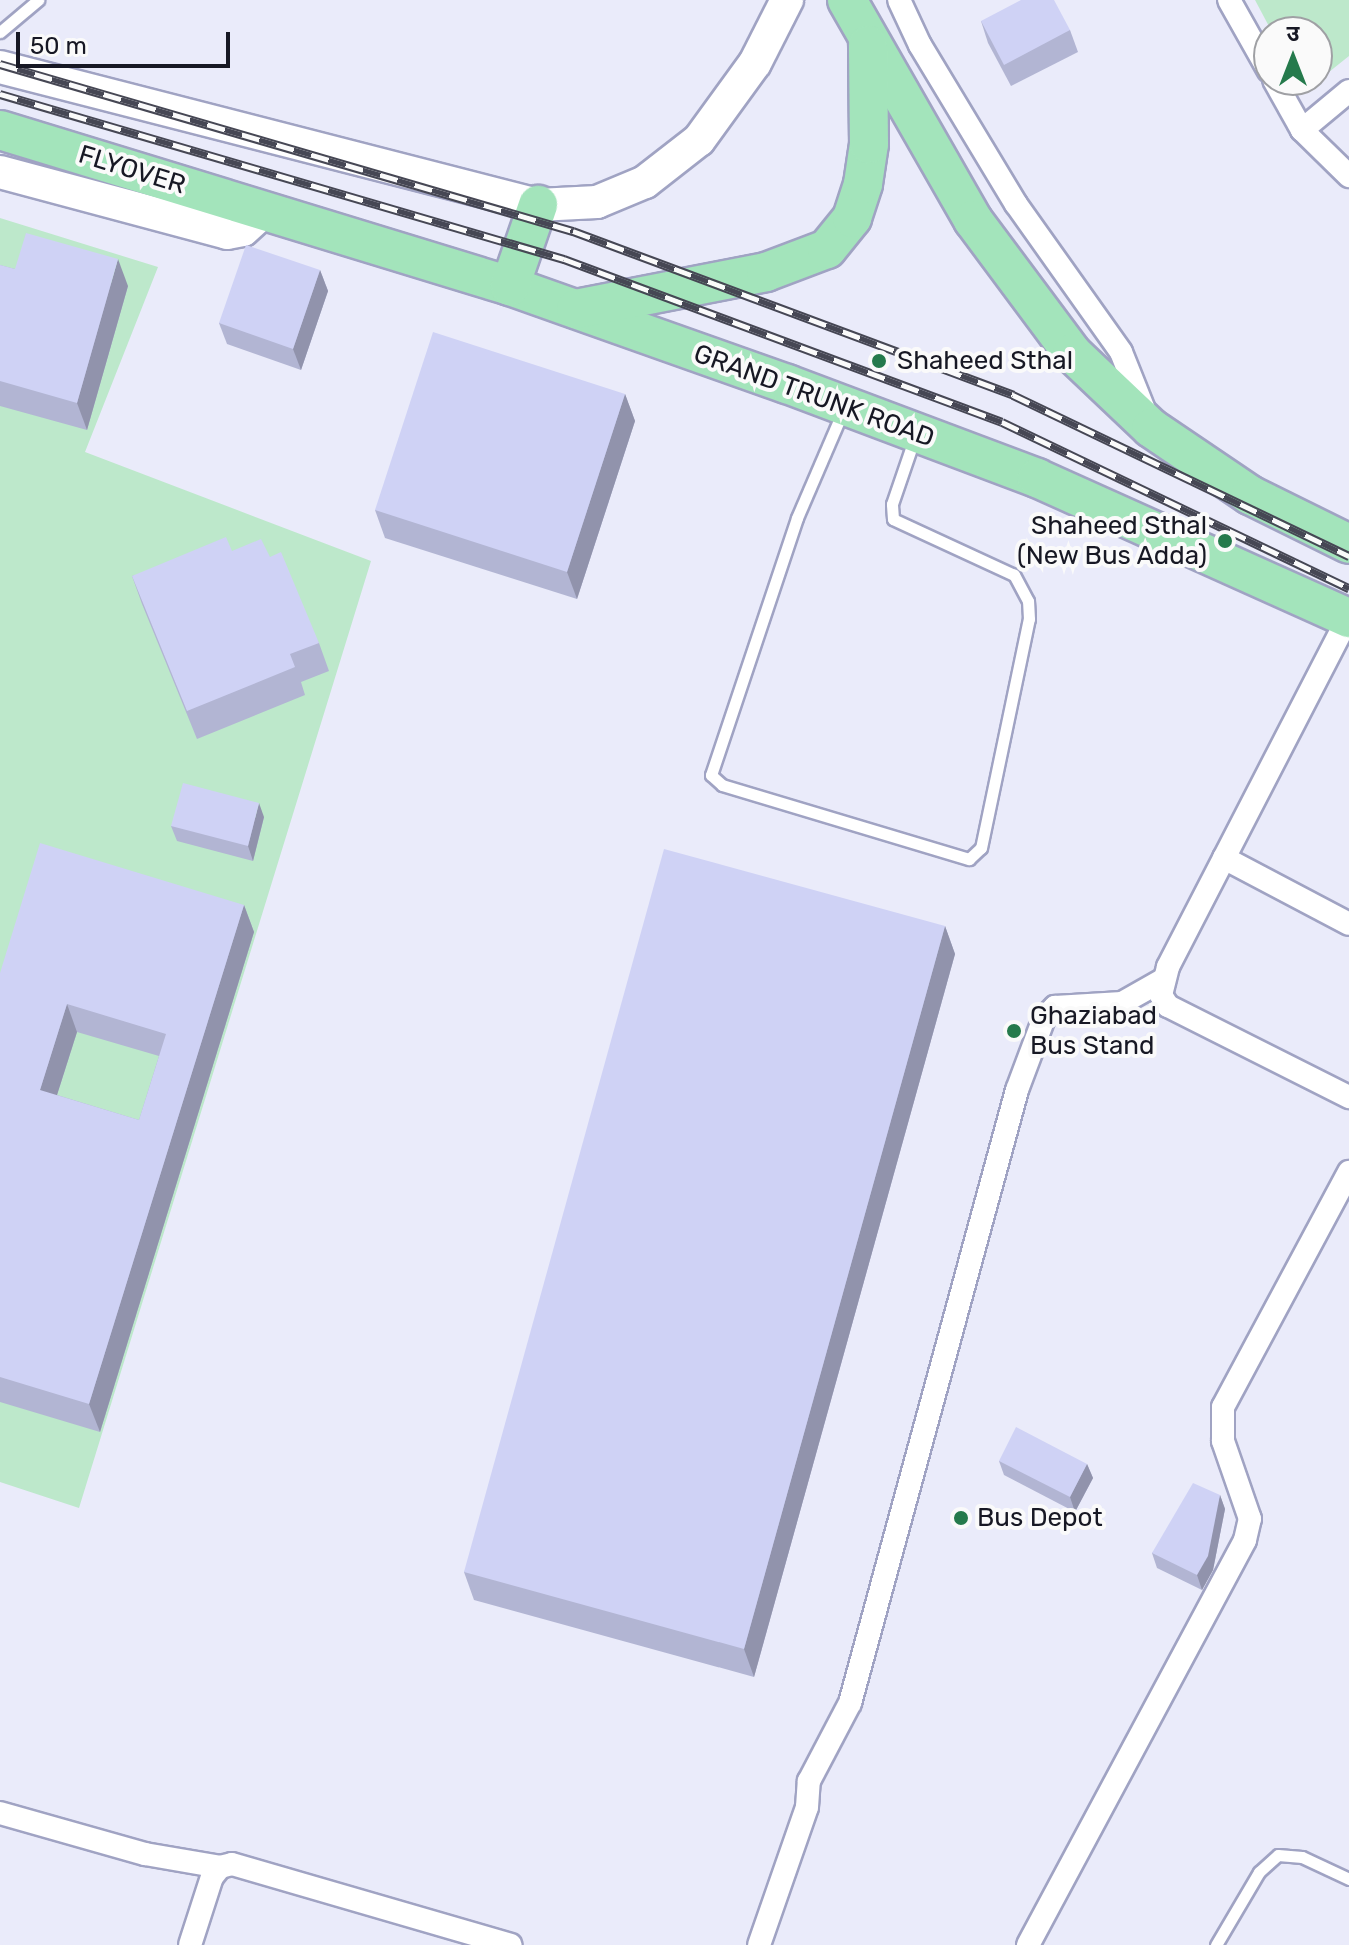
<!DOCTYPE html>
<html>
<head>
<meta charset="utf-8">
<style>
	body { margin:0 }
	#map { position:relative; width:1349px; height:1945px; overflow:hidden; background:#eaebfa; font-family:Rubik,"Noto Sans Devanagari",sans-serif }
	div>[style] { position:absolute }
	.green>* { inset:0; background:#bde8cb }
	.roads { filter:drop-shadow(2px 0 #a0a3c3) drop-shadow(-2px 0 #a0a3c3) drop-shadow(0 2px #a0a3c3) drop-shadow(0 -2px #a0a3c3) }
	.service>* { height:11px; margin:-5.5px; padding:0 5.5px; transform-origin:5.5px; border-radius:5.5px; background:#fff }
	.minor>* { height:22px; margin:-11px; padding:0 11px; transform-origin:11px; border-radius:11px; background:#fff }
	.secondary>* { height:32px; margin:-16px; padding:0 16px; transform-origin:16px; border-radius:16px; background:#fff }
	.trunk>* { height:38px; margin:-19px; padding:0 19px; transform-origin:19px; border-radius:19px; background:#a3e4bb }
	.rail>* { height:9px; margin-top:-4.5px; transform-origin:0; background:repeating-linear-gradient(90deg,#fafafa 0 18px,#464754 0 36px); box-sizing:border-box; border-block:2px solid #464754 }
	.wall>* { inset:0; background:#b2b5d3 }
	.shaded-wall>* { inset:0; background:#9193ac }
	.building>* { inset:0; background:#cfd2f5 }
	.dots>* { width:22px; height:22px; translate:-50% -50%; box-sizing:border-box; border:4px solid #fafafa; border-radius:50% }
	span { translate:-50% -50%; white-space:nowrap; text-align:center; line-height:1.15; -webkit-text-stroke:8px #fafafa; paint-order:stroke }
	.street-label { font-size:26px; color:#171824 }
	.poi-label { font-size:26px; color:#171824 }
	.left { translate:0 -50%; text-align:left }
	.right { translate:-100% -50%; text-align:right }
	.north { position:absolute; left:1253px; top:16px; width:80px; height:80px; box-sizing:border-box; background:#fafafa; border:2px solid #9fa0a4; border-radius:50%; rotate:0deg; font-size:22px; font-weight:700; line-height:32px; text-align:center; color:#171824 }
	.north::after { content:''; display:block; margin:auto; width:28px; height:36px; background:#257a4c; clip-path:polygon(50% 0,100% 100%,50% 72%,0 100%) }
	.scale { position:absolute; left:16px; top:32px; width:214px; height:36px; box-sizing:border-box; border:4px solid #171824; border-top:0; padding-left:10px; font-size:24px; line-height:28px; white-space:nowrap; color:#171824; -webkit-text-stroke:6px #fafafa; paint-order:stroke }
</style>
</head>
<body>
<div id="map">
	<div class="green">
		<div style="clip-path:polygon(1255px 0,1349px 0,1349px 56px,1304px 92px,1298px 80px,1317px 80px,1317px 32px,1272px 32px)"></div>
		<div style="clip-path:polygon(0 218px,158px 267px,85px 452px,371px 561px,79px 1508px,0 1482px)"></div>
	</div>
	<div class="roads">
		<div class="service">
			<div style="left:0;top:32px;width:50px;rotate:-40.1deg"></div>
			<div style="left:843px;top:411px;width:116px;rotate:113.3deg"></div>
			<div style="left:797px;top:518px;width:271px;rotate:108.5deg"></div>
			<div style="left:711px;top:775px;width:15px;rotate:42deg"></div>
			<div style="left:722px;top:785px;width:258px;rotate:16.7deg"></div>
			<div style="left:969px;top:859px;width:16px;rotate:-43deg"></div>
			<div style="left:981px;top:848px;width:234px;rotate:-78.2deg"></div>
			<div style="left:1029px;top:619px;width:18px;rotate:-93deg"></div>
			<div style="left:1028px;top:601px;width:30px;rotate:-118deg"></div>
			<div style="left:1014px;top:575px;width:133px;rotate:-155.2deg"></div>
			<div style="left:893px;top:519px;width:15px;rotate:-94deg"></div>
			<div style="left:892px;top:504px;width:71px;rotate:-71.1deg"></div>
			<div style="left:1216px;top:1945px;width:85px;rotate:-59.5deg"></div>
			<div style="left:1259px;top:1872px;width:25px;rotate:-42deg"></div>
			<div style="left:1278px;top:1855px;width:24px;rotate:5deg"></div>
			<div style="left:1302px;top:1857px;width:52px;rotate:25.1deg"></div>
		</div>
		<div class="minor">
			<div style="left:899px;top:0;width:50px;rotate:65deg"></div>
			<div style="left:920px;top:45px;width:186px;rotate:58.9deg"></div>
			<div style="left:1016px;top:204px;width:181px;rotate:54.6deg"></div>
			<div style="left:1121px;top:352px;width:70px;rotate:68.2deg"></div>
			<div style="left:1229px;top:0;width:81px;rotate:60.6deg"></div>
			<div style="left:1274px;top:80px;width:57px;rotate:60.8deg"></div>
			<div style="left:1302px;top:130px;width:66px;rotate:44.4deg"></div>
			<div style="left:1302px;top:130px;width:61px;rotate:-39.7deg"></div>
			<div style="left:1348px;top:618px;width:393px;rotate:117.3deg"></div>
			<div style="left:1168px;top:967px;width:29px;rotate:104deg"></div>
			<div style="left:1161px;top:995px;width:13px;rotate:58deg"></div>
			<div style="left:1168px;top:1006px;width:203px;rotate:26.7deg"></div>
			<div style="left:1224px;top:858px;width:141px;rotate:27.8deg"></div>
			<div style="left:0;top:1813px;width:151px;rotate:15.8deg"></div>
			<div style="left:145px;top:1854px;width:76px;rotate:9.8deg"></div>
			<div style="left:190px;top:1945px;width:71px;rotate:-72.1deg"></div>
			<div style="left:212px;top:1877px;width:13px;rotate:-51deg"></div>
			<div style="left:220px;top:1867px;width:12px;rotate:-14deg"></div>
			<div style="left:232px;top:1864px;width:290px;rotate:16.2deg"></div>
			<div style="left:759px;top:1945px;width:146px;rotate:-70.8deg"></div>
			<div style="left:807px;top:1807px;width:26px;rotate:-86deg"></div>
			<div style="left:809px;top:1781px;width:88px;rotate:-62.3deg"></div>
			<div style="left:850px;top:1703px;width:635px;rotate:-74.76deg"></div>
			<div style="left:1017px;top:1090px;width:77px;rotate:-69.4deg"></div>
			<div style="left:1044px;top:1018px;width:16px;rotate:-45deg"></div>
			<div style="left:1055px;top:1007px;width:67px;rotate:-3.4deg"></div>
			<div style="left:1122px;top:1003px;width:45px;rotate:-29.4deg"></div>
			<div style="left:1028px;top:1945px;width:459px;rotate:-61.8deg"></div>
			<div style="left:1245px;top:1540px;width:22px;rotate:-77deg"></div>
			<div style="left:1250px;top:1519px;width:83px;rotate:-109.1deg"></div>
			<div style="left:1223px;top:1441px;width:34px;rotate:-90deg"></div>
			<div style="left:1223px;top:1407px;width:267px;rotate:-61.8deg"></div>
		</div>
		<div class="secondary">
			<div style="left:0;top:67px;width:555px;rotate:14.39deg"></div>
			<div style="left:538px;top:205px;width:59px;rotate:-2.9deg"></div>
			<div style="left:597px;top:202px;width:52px;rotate:-22.6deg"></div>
			<div style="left:645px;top:182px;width:68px;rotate:-37.9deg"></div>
			<div style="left:699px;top:140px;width:95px;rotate:-54deg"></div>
			<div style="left:755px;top:63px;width:71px;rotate:-63.1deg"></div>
			<div style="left:0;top:172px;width:235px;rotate:15deg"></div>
			<div style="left:227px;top:233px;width:16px;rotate:-11deg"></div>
			<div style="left:243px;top:230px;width:30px;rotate:-42deg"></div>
		</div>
		<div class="trunk">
			<div style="left:847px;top:0;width:254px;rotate:60.2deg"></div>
			<div style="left:973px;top:220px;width:166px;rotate:53.3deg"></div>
			<div style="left:1072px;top:353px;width:109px;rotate:43.5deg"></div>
			<div style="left:1151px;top:428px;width:120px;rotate:34.1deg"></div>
			<div style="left:1250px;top:495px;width:110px;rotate:26.3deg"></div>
			<div style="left:0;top:130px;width:533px;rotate:17.01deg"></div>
			<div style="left:510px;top:286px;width:294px;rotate:19.5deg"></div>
			<div style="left:787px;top:384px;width:267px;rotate:20.6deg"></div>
			<div style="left:1037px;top:478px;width:342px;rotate:24.2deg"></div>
			<div style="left:510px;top:286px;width:86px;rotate:-70.9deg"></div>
			<div style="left:576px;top:309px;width:194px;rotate:-11deg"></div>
			<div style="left:766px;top:272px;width:65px;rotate:-20.7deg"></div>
			<div style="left:827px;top:249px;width:40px;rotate:-51deg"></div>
			<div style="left:852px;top:218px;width:36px;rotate:-72deg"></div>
			<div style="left:863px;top:184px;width:40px;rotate:-81.5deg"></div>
			<div style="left:869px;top:144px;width:99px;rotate:-90.6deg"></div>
		</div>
	</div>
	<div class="rail">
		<div style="left:0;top:64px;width:597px;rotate:16.25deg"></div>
		<div style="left:573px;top:231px;width:470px;rotate:20.4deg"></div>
		<div style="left:1013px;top:395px;width:373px;rotate:25.6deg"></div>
		<div style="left:0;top:94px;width:588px;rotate:16.31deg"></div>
		<div style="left:564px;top:259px;width:467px;rotate:20.4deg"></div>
		<div style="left:1002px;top:422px;width:385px;rotate:25.6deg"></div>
	</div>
	<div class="wall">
		<div style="clip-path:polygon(981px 21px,1070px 30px,1078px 52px,1011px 86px,988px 43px)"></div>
		<div style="clip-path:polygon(0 265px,15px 269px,128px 286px,87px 430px,0 406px)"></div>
		<div style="clip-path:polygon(320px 270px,328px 291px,301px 370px,227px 344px,219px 323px)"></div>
		<div style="clip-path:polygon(625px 394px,635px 421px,577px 599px,385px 538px,375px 510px)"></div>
		<div style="clip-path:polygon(232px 551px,270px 557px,319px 643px,329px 671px,301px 682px,305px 695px,197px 739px,142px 604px,132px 576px)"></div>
		<div style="clip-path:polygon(264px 817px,253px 861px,177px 841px,171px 826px)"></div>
		<div style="clip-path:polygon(evenodd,244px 905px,254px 932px,100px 1432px,0 1402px,0 973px,244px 905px,77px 1032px,159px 1056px,139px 1120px,57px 1095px,77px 1032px)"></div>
		<div style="clip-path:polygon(945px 926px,955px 954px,754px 1677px,474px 1600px,464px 1572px)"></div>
		<div style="clip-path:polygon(999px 1461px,1087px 1464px,1093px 1478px,1075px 1512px,1004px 1475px)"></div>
		<div style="clip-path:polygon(1220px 1495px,1225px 1509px,1213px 1570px,1202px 1590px,1157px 1568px,1152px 1553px)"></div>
	</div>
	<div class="shaded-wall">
		<div style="clip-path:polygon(118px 259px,128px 286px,87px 430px,77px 403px)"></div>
		<div style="clip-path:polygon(320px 270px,328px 291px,301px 370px,293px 349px)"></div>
		<div style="clip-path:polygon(625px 394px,635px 421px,577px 599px,567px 572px)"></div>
		<div style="clip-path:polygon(259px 803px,264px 817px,253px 861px,248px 846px)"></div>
		<div style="clip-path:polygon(244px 905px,254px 932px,100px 1432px,89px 1404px)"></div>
		<div style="clip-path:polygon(945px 926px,955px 954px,754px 1677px,744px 1649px)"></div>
		<div style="clip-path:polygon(67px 1004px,77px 1032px,50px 1117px,40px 1090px)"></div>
		<div style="clip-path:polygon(1087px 1464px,1093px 1478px,1075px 1512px,1070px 1497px)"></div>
		<div style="clip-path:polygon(1220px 1495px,1225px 1509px,1213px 1570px,1202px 1590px,1197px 1575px)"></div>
	</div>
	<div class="building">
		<div style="clip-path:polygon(1021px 0,1054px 0,1070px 30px,1004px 65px,981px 21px)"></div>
		<div style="clip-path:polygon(26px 233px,118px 259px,77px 403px,0 381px,0 265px,15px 269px)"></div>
		<div style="clip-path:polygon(246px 245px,320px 270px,293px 349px,219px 323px)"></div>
		<div style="clip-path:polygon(433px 332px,625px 394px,567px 572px,375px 510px)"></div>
		<div style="clip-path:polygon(226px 537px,232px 551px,261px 539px,270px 557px,281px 552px,319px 643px,290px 654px,295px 667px,187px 711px,132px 576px)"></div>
		<div style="clip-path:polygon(183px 783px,259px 803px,248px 846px,171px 826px)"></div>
		<div style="clip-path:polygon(evenodd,40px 843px,244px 905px,89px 1404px,0 1377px,0 973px,40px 843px,67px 1004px,166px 1034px,139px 1120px,40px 1090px,67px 1004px)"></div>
		<div style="clip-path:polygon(664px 849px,945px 926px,744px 1649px,464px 1572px)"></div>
		<div style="clip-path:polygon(1016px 1427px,1087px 1464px,1070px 1497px,999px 1461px)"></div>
		<div style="clip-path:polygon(1193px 1483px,1220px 1495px,1208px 1556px,1197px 1575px,1152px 1553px)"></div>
	</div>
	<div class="dots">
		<div style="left:879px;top:361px;background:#257a4c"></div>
		<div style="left:1225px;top:541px;background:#257a4c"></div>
		<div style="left:1014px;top:1031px;background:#257a4c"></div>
		<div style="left:961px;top:1518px;background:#257a4c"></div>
	</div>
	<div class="street-label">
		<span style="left:132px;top:170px;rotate:17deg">FLYOVER</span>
		<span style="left:814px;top:396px;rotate:20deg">GRAND TRUNK ROAD</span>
	</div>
	<div class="poi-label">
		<span class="left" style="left:897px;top:361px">Shaheed Sthal</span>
		<span class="right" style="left:1207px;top:541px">Shaheed Sthal<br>(New Bus Adda)</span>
		<span class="left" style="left:1030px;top:1031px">Ghaziabad<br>Bus Stand</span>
		<span class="left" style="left:977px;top:1518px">Bus Depot</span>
	</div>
	<div class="north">उ</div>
	<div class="scale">50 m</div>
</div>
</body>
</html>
